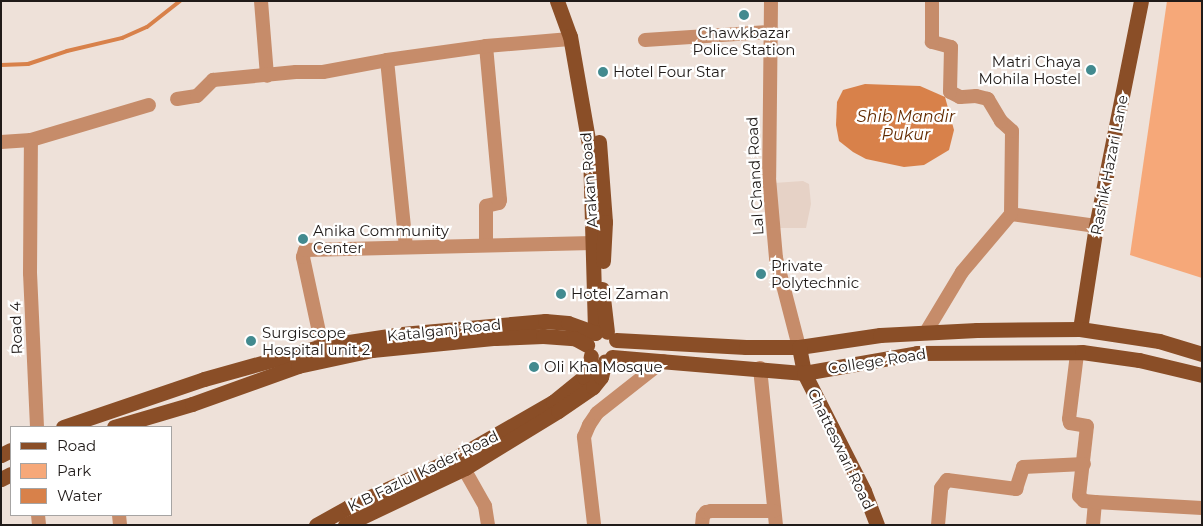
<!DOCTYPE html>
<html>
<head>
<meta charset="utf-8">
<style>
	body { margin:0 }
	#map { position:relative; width:1203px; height:526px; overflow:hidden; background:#eee1d9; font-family:Montserrat,sans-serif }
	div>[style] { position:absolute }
	.built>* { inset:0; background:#e6d2c6 }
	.green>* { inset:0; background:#f6a879 }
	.water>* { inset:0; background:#d8814a }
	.stream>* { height:4px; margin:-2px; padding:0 2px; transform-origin:2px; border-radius:2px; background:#d8814a }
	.minor>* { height:14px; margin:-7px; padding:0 7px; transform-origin:7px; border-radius:7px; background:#c68c6a }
	.major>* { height:15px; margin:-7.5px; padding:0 7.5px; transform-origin:7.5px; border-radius:7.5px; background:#8a4e27 }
	.dots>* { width:14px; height:14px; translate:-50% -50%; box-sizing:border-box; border:2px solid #fff; border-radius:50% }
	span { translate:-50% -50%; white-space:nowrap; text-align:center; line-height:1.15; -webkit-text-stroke:4.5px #fff; paint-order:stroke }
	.poi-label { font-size:15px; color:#201b19 }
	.right { translate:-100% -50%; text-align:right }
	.left { translate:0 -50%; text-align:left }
	.street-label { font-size:15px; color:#201b19 }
	.water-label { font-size:16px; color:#612a00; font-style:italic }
	.frame { position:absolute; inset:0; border:2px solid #201b19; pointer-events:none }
	.legend { position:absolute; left:10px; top:426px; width:162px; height:90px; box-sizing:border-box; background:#fff; border:1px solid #a6a4a3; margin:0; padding:6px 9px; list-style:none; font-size:15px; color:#201b19 }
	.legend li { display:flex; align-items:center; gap:10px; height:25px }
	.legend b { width:25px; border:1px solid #a6a4a3 }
</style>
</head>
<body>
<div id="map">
	<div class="built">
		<div style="clip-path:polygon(803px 181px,809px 184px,811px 204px,806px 228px,776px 228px,774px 183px)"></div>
	</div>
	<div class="green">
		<div style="clip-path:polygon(1167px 1px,1202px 1px,1202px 278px,1130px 255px)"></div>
	</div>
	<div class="water">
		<div style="clip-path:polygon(865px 84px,920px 86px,945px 97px,954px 130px,949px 150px,924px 165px,904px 167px,866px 159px,853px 152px,839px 141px,836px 125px,837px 102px,843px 90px)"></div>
	</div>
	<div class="stream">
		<div style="left:1px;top:65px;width:27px;rotate:-2deg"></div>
		<div style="left:28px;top:64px;width:41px;rotate:-18.4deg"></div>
		<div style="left:67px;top:51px;width:57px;rotate:-13.3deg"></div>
		<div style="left:122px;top:38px;width:27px;rotate:-24deg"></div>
		<div style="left:147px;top:27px;width:42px;rotate:-38.2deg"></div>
	</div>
	<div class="minor">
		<div style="left:261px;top:1px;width:75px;rotate:85.4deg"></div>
		<div style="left:771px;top:1px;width:177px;rotate:90.6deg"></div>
		<div style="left:769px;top:178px;width:80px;rotate:85deg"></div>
		<div style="left:776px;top:258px;width:92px;rotate:75.5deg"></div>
		<div style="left:645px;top:40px;width:125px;rotate:-3.7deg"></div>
		<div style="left:486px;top:46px;width:155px;rotate:84.8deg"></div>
		<div style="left:500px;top:200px;width:3px;rotate:108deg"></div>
		<div style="left:499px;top:203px;width:13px;rotate:167deg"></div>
		<div style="left:486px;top:206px;width:39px;rotate:90deg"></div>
		<div style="left:387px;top:60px;width:188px;rotate:84.2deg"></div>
		<div style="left:177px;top:99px;width:20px;rotate:-9deg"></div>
		<div style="left:197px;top:96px;width:23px;rotate:-45deg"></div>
		<div style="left:213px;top:80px;width:83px;rotate:-5.5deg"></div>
		<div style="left:296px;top:72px;width:27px"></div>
		<div style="left:323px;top:72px;width:65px;rotate:-10.6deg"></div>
		<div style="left:387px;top:60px;width:100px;rotate:-8deg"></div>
		<div style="left:486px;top:46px;width:84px;rotate:-4.8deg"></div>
		<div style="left:1px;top:142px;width:30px;rotate:-4deg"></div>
		<div style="left:1011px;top:214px;width:86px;rotate:8deg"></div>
		<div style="left:926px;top:332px;width:70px;rotate:-59deg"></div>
		<div style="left:962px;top:272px;width:76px;rotate:-49.8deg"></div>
		<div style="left:1011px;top:214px;width:83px;rotate:-89.3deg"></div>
		<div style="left:1012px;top:131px;width:15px;rotate:-138deg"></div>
		<div style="left:1001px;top:121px;width:26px;rotate:-121deg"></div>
		<div style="left:988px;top:99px;width:12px;rotate:-166deg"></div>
		<div style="left:976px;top:96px;width:16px;rotate:176deg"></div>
		<div style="left:960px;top:97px;width:11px;rotate:-153deg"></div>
		<div style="left:950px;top:92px;width:45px;rotate:-88.7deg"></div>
		<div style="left:951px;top:47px;width:20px;rotate:-165deg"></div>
		<div style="left:932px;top:42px;width:41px;rotate:-90deg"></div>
		<div style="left:322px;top:346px;width:91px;rotate:-102.1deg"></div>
		<div style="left:303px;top:257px;width:7px;rotate:-74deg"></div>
		<div style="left:305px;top:250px;width:288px;rotate:-1.4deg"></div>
		<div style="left:1080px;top:352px;width:4px;rotate:146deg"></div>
		<div style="left:1077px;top:354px;width:65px;rotate:97deg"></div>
		<div style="left:1069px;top:419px;width:4px;rotate:76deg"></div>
		<div style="left:1070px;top:423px;width:17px;rotate:10deg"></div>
		<div style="left:1087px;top:426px;width:70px;rotate:96.5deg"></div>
		<div style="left:1079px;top:496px;width:7px;rotate:45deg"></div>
		<div style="left:1084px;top:501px;width:11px;rotate:5deg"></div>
		<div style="left:1095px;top:502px;width:23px;rotate:95deg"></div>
		<div style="left:760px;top:368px;width:158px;rotate:84.2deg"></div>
		<div style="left:37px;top:427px;width:154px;rotate:-92.6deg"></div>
		<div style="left:30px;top:273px;width:133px;rotate:-89.6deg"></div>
		<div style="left:31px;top:140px;width:123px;rotate:-16.5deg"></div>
		<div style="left:459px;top:460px;width:53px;rotate:60.5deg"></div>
		<div style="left:485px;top:506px;width:19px;rotate:81deg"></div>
		<div style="left:1095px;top:502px;width:107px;rotate:3.2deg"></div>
		<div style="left:38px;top:515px;width:10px;rotate:84deg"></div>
		<div style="left:119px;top:515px;width:10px;rotate:84deg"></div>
		<div style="left:594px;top:524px;width:88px;rotate:-96.6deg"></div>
		<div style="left:584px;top:437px;width:13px;rotate:-67deg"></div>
		<div style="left:589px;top:425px;width:14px;rotate:-56deg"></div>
		<div style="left:597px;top:413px;width:84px;rotate:-38.2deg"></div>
		<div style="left:702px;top:525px;width:9px;rotate:-84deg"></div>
		<div style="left:703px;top:516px;width:5px;rotate:-53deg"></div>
		<div style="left:706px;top:512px;width:5px;rotate:-11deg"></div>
		<div style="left:711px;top:511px;width:63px"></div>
		<div style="left:938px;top:525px;width:37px;rotate:-85deg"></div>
		<div style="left:941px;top:488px;width:10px;rotate:-53deg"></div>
		<div style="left:947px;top:480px;width:70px;rotate:7.4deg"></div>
		<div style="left:1016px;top:489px;width:23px;rotate:-72deg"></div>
		<div style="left:1023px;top:467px;width:61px;rotate:-2.8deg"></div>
	</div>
	<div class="major">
		<div style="left:557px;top:1px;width:37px;rotate:70deg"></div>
		<div style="left:570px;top:36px;width:117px;rotate:80.1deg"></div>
		<div style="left:590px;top:151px;width:182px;rotate:88.4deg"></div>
		<div style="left:599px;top:142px;width:80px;rotate:85.7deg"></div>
		<div style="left:605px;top:222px;width:39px;rotate:93deg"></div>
		<div style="left:602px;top:289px;width:43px;rotate:83.4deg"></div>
		<div style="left:1080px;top:329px;width:104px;rotate:-81.2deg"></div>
		<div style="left:1096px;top:226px;width:229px;rotate:-78.7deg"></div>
		<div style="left:616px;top:340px;width:130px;rotate:3.1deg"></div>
		<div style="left:746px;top:347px;width:53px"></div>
		<div style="left:799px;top:347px;width:82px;rotate:-8.4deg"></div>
		<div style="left:880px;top:335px;width:97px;rotate:-3deg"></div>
		<div style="left:977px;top:330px;width:103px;rotate:-0.6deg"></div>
		<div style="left:1080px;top:329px;width:80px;rotate:8.6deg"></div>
		<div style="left:1159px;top:341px;width:45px;rotate:16.8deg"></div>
		<div style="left:799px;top:347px;width:26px;rotate:79deg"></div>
		<div style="left:804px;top:373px;width:132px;rotate:63deg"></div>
		<div style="left:864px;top:491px;width:36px;rotate:69deg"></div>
		<div style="left:612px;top:357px;width:193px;rotate:4.8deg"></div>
		<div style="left:804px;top:373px;width:115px;rotate:-10deg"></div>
		<div style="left:917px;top:353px;width:165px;rotate:-0.3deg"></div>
		<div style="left:1082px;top:352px;width:58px;rotate:8deg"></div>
		<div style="left:1139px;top:360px;width:65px;rotate:13.4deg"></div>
		<div style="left:63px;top:427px;width:149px;rotate:-18.8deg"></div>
		<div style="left:204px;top:379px;width:123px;rotate:-15.6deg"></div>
		<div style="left:322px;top:346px;width:81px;rotate:-8.5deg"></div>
		<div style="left:402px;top:334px;width:144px;rotate:-5.2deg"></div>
		<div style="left:545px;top:321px;width:23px;rotate:5deg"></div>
		<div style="left:568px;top:323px;width:29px;rotate:20deg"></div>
		<div style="left:114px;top:427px;width:81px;rotate:-16.4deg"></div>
		<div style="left:192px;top:404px;width:113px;rotate:-19.7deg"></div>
		<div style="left:298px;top:366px;width:76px;rotate:-12.2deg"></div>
		<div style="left:372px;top:350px;width:124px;rotate:-5.6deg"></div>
		<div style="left:495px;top:338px;width:48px;rotate:-2.4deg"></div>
		<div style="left:543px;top:336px;width:31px;rotate:4deg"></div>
		<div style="left:574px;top:338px;width:15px;rotate:28deg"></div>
		<div style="left:1px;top:455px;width:11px;rotate:-27deg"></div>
		<div style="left:1px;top:479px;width:11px;rotate:-27deg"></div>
		<div style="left:316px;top:525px;width:37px;rotate:-29deg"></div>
		<div style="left:348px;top:507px;width:120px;rotate:-24.6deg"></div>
		<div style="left:457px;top:457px;width:111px;rotate:-29.8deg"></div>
		<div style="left:553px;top:402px;width:40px;rotate:-39deg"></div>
		<div style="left:584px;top:377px;width:10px;rotate:-61deg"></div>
		<div style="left:589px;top:368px;width:12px;rotate:-81deg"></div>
		<div style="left:345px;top:525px;width:133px;rotate:-25.4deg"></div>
		<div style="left:465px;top:468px;width:109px;rotate:-31.5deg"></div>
		<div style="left:558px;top:411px;width:42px;rotate:-34.4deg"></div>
		<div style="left:593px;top:387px;width:13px;rotate:-51deg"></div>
		<div style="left:601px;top:377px;width:16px;rotate:-76deg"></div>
	</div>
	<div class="dots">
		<div style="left:744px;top:15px;background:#428a8f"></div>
		<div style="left:1091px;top:70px;background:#428a8f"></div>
		<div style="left:603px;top:72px;background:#428a8f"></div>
		<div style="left:303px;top:239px;background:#428a8f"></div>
		<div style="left:761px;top:274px;background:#428a8f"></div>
		<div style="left:561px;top:294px;background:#428a8f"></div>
		<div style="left:251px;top:341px;background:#428a8f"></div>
		<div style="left:534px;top:367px;background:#428a8f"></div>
	</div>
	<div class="poi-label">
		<span style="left:744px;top:41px">Chawkbazar<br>Police Station</span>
		<span class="right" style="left:1081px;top:70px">Matri Chaya<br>Mohila Hostel</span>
		<span class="left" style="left:613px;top:72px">Hotel Four Star</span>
		<span class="left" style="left:313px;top:239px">Anika Community<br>Center</span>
		<span class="left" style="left:771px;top:274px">Private<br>Polytechnic</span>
		<span class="left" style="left:571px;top:294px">Hotel Zaman</span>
		<span class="left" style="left:262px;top:341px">Surgiscope<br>Hospital unit 2</span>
		<span class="left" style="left:544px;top:367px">Oli Kha Mosque</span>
	</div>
	<div class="street-label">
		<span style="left:1109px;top:165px;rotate:-79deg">Rashik Hazari Lane</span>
		<span style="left:755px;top:176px;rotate:-93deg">Lal Chand Road</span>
		<span style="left:589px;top:180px;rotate:-94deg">Arakan Road</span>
		<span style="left:16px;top:328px;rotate:-92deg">Road 4</span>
		<span style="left:444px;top:330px;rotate:-6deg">Katalganj Road</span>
		<span style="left:877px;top:361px;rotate:-9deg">College Road</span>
		<span style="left:841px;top:449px;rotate:64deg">Chatteswari Road</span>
		<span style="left:423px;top:471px;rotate:-26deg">K B Fazlul Kader Road</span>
	</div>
	<div class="water-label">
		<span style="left:906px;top:126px">Shib Mandir<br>Pukur</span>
	</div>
	<div class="frame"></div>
	<ul class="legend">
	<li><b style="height:6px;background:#8a4e27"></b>Road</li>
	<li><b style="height:14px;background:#f6a879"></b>Park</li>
	<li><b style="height:14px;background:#d8814a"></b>Water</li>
	</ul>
</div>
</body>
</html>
